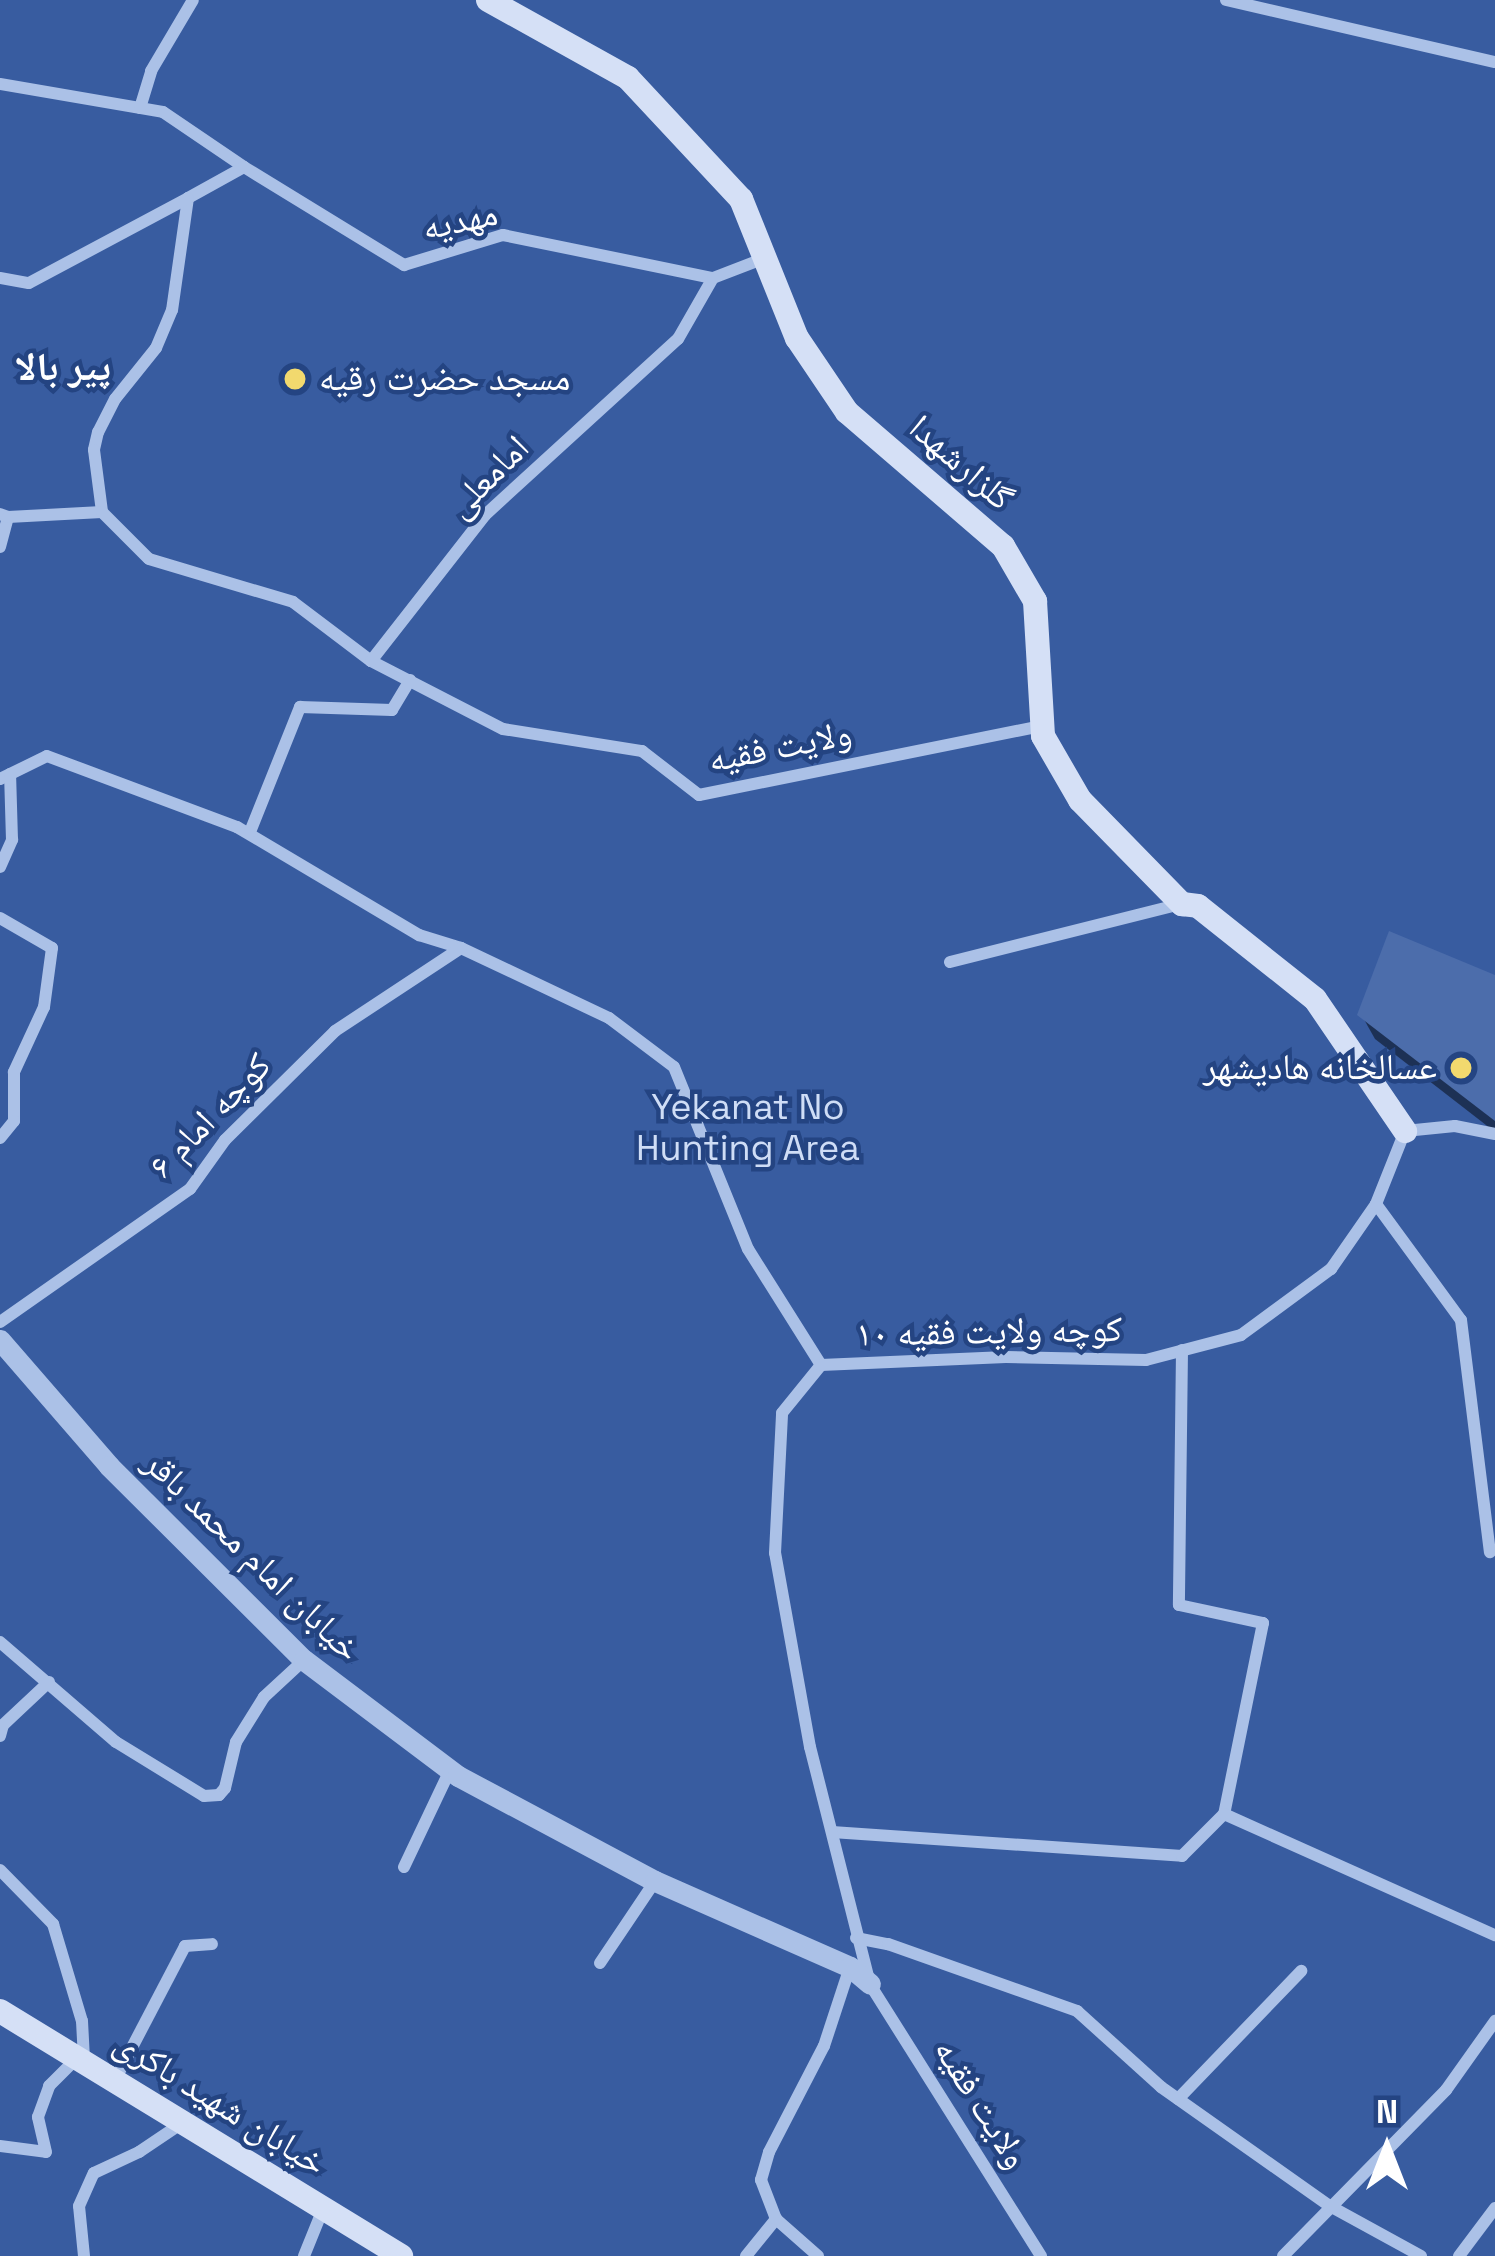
<!DOCTYPE html>
<html>
<head>
<meta charset="utf-8">
<style>
	body { margin:0 }
	#map { position:relative; width:1495px; height:2256px; overflow:hidden; background:#244482; font-family:"Space Grotesk","Noto Naskh Arabic",sans-serif }
	div>[style] { position:absolute }
	.green>* { inset:0; background:#385ca0 }
	.shadow>* { inset:0; background:#0007 }
	.building>* { inset:0; background:#4c6dab }
	.minor>* { height:12px; margin:-6px; padding:0 6px; transform-origin:6px; border-radius:6px; background:#abc1e7 }
	.tertiary>* { height:21px; margin:-10.5px; padding:0 10.5px; transform-origin:10.5px; border-radius:10.5px; background:#abc1e7 }
	.secondary>* { height:24px; margin:-12px; padding:0 12px; transform-origin:12px; border-radius:12px; background:#d5e0f6 }
	.dots>* { width:33px; height:33px; translate:-50% -50%; box-sizing:border-box; border:6px solid #244482; border-radius:50% }
	span { translate:-50% -50%; white-space:nowrap; text-align:center; line-height:1.15; -webkit-text-stroke:9px #244482; paint-order:stroke }
	.street-label { font-size:36px; color:#fff }
	.poi-label { font-size:36px; color:#fff }
	.left { translate:0 -50%; text-align:left }
	.right { translate:-100% -50%; text-align:right }
	.park-label { font-size:36px; color:#cfddf6 }
	.neighbourhood-label { font-size:39px; color:#fff; font-weight:700 }
	.north { position:absolute; left:1327px; top:2088px; width:120px; height:120px; -webkit-text-stroke:9px #244482; paint-order:stroke; rotate:0deg; font-size:33px; font-weight:700; line-height:48px; text-align:center; color:#fff }
	.north::after { content:''; display:block; margin:auto; width:42px; height:54px; background:#fff; clip-path:polygon(50% 0,100% 100%,50% 72%,0 100%) }
</style>
</head>
<body>
<div id="map">
	<div class="green">
		<div style="clip-path:polygon(0 0,1495px 0,1495px 2256px,0 2256px)"></div>
	</div>
	<div class="shadow">
		<div style="clip-path:polygon(1495px 978px,1495px 1132px,1375px 1039px,1361px 1014px)"></div>
	</div>
	<div class="building">
		<div style="clip-path:polygon(1389px 931px,1495px 975px,1495px 1121px,1357px 1015px)"></div>
	</div>
	<div class="minor">
		<div style="left:1226px;top:0;width:276px;rotate:13deg"></div>
		<div style="left:0;top:84px;width:165px;rotate:9.7deg"></div>
		<div style="left:163px;top:112px;width:98px;rotate:34.2deg"></div>
		<div style="left:244px;top:167px;width:64px;rotate:151deg"></div>
		<div style="left:188px;top:198px;width:113px;rotate:98.1deg"></div>
		<div style="left:172px;top:310px;width:41px;rotate:112.8deg"></div>
		<div style="left:156px;top:348px;width:65px;rotate:128.8deg"></div>
		<div style="left:115px;top:399px;width:37px;rotate:117deg"></div>
		<div style="left:98px;top:432px;width:18px;rotate:103deg"></div>
		<div style="left:94px;top:450px;width:63px;rotate:82.6deg"></div>
		<div style="left:140px;top:108px;width:39px;rotate:-73deg"></div>
		<div style="left:151px;top:71px;width:82px;rotate:-59.4deg"></div>
		<div style="left:244px;top:167px;width:188px;rotate:31.5deg"></div>
		<div style="left:404px;top:265px;width:103px;rotate:-16.9deg"></div>
		<div style="left:503px;top:235px;width:214px;rotate:11.6deg"></div>
		<div style="left:0;top:278px;width:29px;rotate:10deg"></div>
		<div style="left:29px;top:283px;width:180px;rotate:-28.1deg"></div>
		<div style="left:0;top:514px;width:9px;rotate:21deg"></div>
		<div style="left:8px;top:517px;width:31px;rotate:105deg"></div>
		<div style="left:8px;top:517px;width:94px;rotate:-3deg"></div>
		<div style="left:102px;top:512px;width:66px;rotate:45deg"></div>
		<div style="left:149px;top:559px;width:150px;rotate:16.6deg"></div>
		<div style="left:293px;top:602px;width:98px;rotate:37.1deg"></div>
		<div style="left:371px;top:661px;width:148px;rotate:27.3deg"></div>
		<div style="left:503px;top:729px;width:141px;rotate:9deg"></div>
		<div style="left:642px;top:751px;width:72px;rotate:37.7deg"></div>
		<div style="left:699px;top:795px;width:350px;rotate:-11.4deg"></div>
		<div style="left:371px;top:661px;width:185px;rotate:-52deg"></div>
		<div style="left:485px;top:515px;width:261px;rotate:-42.4deg"></div>
		<div style="left:678px;top:339px;width:70px;rotate:-60.2deg"></div>
		<div style="left:713px;top:278px;width:56px;rotate:-21deg"></div>
		<div style="left:0;top:779px;width:52px;rotate:-26.1deg"></div>
		<div style="left:47px;top:756px;width:203px;rotate:20.5deg"></div>
		<div style="left:237px;top:827px;width:212px;rotate:30.7deg"></div>
		<div style="left:419px;top:935px;width:44px;rotate:17.2deg"></div>
		<div style="left:461px;top:948px;width:164px;rotate:25.3deg"></div>
		<div style="left:609px;top:1018px;width:81px;rotate:37deg"></div>
		<div style="left:674px;top:1067px;width:196px;rotate:67.9deg"></div>
		<div style="left:748px;top:1249px;width:137px;rotate:57.8deg"></div>
		<div style="left:250px;top:832px;width:135px;rotate:-68.2deg"></div>
		<div style="left:300px;top:707px;width:92px;rotate:1.9deg"></div>
		<div style="left:392px;top:710px;width:35px;rotate:-59deg"></div>
		<div style="left:0;top:867px;width:30px;rotate:-66deg"></div>
		<div style="left:12px;top:840px;width:66px;rotate:-91.7deg"></div>
		<div style="left:0;top:918px;width:60px;rotate:30deg"></div>
		<div style="left:52px;top:948px;width:60px;rotate:97.7deg"></div>
		<div style="left:44px;top:1007px;width:72px;rotate:114.8deg"></div>
		<div style="left:14px;top:1072px;width:49px;rotate:90deg"></div>
		<div style="left:14px;top:1121px;width:22px;rotate:129deg"></div>
		<div style="left:950px;top:962px;width:238px;rotate:-14.1deg"></div>
		<div style="left:1376px;top:1204px;width:144px;rotate:53.8deg"></div>
		<div style="left:1461px;top:1320px;width:234px;rotate:82.9deg"></div>
		<div style="left:0;top:1322px;width:232px;rotate:-35deg"></div>
		<div style="left:190px;top:1189px;width:60px;rotate:-54.5deg"></div>
		<div style="left:225px;top:1140px;width:155px;rotate:-44.7deg"></div>
		<div style="left:335px;top:1031px;width:151px;rotate:-33.4deg"></div>
		<div style="left:1182px;top:1350px;width:255px;rotate:90.7deg"></div>
		<div style="left:1179px;top:1605px;width:86px;rotate:12.1deg"></div>
		<div style="left:1263px;top:1623px;width:195px;rotate:101.5deg"></div>
		<div style="left:0;top:1642px;width:153px;rotate:40.8deg"></div>
		<div style="left:116px;top:1742px;width:103px;rotate:31.5deg"></div>
		<div style="left:204px;top:1796px;width:15px;rotate:-4deg"></div>
		<div style="left:219px;top:1795px;width:9px;rotate:-49deg"></div>
		<div style="left:225px;top:1788px;width:47px;rotate:-76.6deg"></div>
		<div style="left:236px;top:1742px;width:53px;rotate:-58.1deg"></div>
		<div style="left:264px;top:1697px;width:54px;rotate:-42.8deg"></div>
		<div style="left:0;top:1736px;width:11px;rotate:-75deg"></div>
		<div style="left:3px;top:1725px;width:63px;rotate:-43.1deg"></div>
		<div style="left:832px;top:1832px;width:351px;rotate:3.9deg"></div>
		<div style="left:1182px;top:1856px;width:59px;rotate:-45deg"></div>
		<div style="left:1224px;top:1814px;width:297px;rotate:24.1deg"></div>
		<div style="left:404px;top:1867px;width:107px;rotate:-64.6deg"></div>
		<div style="left:0;top:1870px;width:76px;rotate:45.5deg"></div>
		<div style="left:53px;top:1924px;width:101px;rotate:73.4deg"></div>
		<div style="left:82px;top:2021px;width:39px;rotate:87deg"></div>
		<div style="left:856px;top:1938px;width:33px;rotate:11deg"></div>
		<div style="left:888px;top:1944px;width:201px;rotate:19.5deg"></div>
		<div style="left:1077px;top:2011px;width:113px;rotate:42.1deg"></div>
		<div style="left:1161px;top:2087px;width:204px;rotate:35.2deg"></div>
		<div style="left:1328px;top:2205px;width:106px;rotate:28.7deg"></div>
		<div style="left:600px;top:1963px;width:99px;rotate:-56.1deg"></div>
		<div style="left:115px;top:2080px;width:151px;rotate:-62.4deg"></div>
		<div style="left:185px;top:1946px;width:27px;rotate:-4deg"></div>
		<div style="left:1178px;top:2099px;width:178px;rotate:-46.1deg"></div>
		<div style="left:0;top:2146px;width:46px;rotate:7.4deg"></div>
		<div style="left:46px;top:2152px;width:36px;rotate:-103deg"></div>
		<div style="left:38px;top:2117px;width:33px;rotate:-70deg"></div>
		<div style="left:49px;top:2086px;width:40px;rotate:-45deg"></div>
		<div style="left:84px;top:2256px;width:50px;rotate:-95.7deg"></div>
		<div style="left:79px;top:2206px;width:36px;rotate:-66deg"></div>
		<div style="left:94px;top:2173px;width:50px;rotate:-25deg"></div>
		<div style="left:139px;top:2152px;width:52px;rotate:-34deg"></div>
		<div style="left:304px;top:2256px;width:51px;rotate:-68deg"></div>
		<div style="left:746px;top:2256px;width:48px;rotate:-51deg"></div>
		<div style="left:818px;top:2256px;width:56px;rotate:-138.6deg"></div>
		<div style="left:776px;top:2219px;width:42px;rotate:-111deg"></div>
		<div style="left:761px;top:2180px;width:29px;rotate:-74deg"></div>
		<div style="left:769px;top:2152px;width:119px;rotate:-62.6deg"></div>
		<div style="left:824px;top:2046px;width:83px;rotate:-71.8deg"></div>
		<div style="left:1041px;top:2256px;width:321px;rotate:-122.2deg"></div>
		<div style="left:870px;top:1984px;width:244px;rotate:-104.2deg"></div>
		<div style="left:810px;top:1747px;width:197px;rotate:-100.2deg"></div>
		<div style="left:775px;top:1553px;width:140px;rotate:-87.1deg"></div>
		<div style="left:782px;top:1413px;width:62px;rotate:-50.9deg"></div>
		<div style="left:821px;top:1365px;width:185px;rotate:-2.5deg"></div>
		<div style="left:1006px;top:1357px;width:140px;rotate:1.2deg"></div>
		<div style="left:1146px;top:1360px;width:98px;rotate:-14.7deg"></div>
		<div style="left:1241px;top:1335px;width:112px;rotate:-36.3deg"></div>
		<div style="left:1331px;top:1269px;width:79px;rotate:-55.3deg"></div>
		<div style="left:1376px;top:1204px;width:79px;rotate:-68.3deg"></div>
		<div style="left:1405px;top:1131px;width:50px;rotate:-5.7deg"></div>
		<div style="left:1455px;top:1126px;width:41px;rotate:11.3deg"></div>
		<div style="left:1283px;top:2256px;width:233px;rotate:-45.5deg"></div>
		<div style="left:1446px;top:2090px;width:85px;rotate:-54.6deg"></div>
		<div style="left:1459px;top:2256px;width:60px;rotate:-53.1deg"></div>
	</div>
	<div class="tertiary">
		<div style="left:0;top:1340px;width:167px;rotate:49.1deg"></div>
		<div style="left:109px;top:1466px;width:275px;rotate:44.9deg"></div>
		<div style="left:304px;top:1660px;width:193px;rotate:37deg"></div>
		<div style="left:458px;top:1776px;width:223px;rotate:28.1deg"></div>
		<div style="left:655px;top:1881px;width:213px;rotate:23.8deg"></div>
		<div style="left:850px;top:1967px;width:26px;rotate:40deg"></div>
	</div>
	<div class="secondary">
		<div style="left:488px;top:0;width:160px;rotate:29.1deg"></div>
		<div style="left:628px;top:78px;width:166px;rotate:47deg"></div>
		<div style="left:741px;top:199px;width:150px;rotate:68.1deg"></div>
		<div style="left:797px;top:338px;width:89px;rotate:56deg"></div>
		<div style="left:847px;top:412px;width:206px;rotate:40.7deg"></div>
		<div style="left:1003px;top:546px;width:64px;rotate:59.8deg"></div>
		<div style="left:1035px;top:601px;width:135px;rotate:86.6deg"></div>
		<div style="left:1043px;top:736px;width:74px;rotate:60deg"></div>
		<div style="left:1080px;top:800px;width:146px;rotate:45.6deg"></div>
		<div style="left:1182px;top:904px;width:16px;rotate:7deg"></div>
		<div style="left:1198px;top:906px;width:149px;rotate:38.5deg"></div>
		<div style="left:1315px;top:999px;width:160px;rotate:55.7deg"></div>
		<div style="left:0;top:2011px;width:470px;rotate:31.4deg"></div>
	</div>
	<div class="dots">
		<div style="left:295px;top:379px;background:#f2d96e"></div>
		<div style="left:1461px;top:1068px;background:#f2d96e"></div>
	</div>
	<div class="street-label">
		<span style="left:460px;top:221px;rotate:-12deg">مهدیه</span>
		<span style="left:961px;top:463px;rotate:41deg">گلزارشهدا</span>
		<span style="left:488px;top:477px;rotate:-45deg">امامعلی</span>
		<span style="left:780px;top:747px;rotate:-11deg">ولایت فقیه</span>
		<span style="left:210px;top:1116px;rotate:-46deg">کوچه امام ۶</span>
		<span style="left:989px;top:1332px;rotate:-1deg">کوچه ولایت فقیه ۱۰</span>
		<span style="left:252px;top:1556px;rotate:44deg">خیابان امام محمد باقر</span>
		<span style="left:220px;top:2103px;rotate:32deg">خیابان شهید باکری</span>
		<span style="left:981px;top:2104px;rotate:58deg">ولایت فقیه</span>
	</div>
	<div class="poi-label">
		<span class="left" style="left:319px;top:379px">مسجد حضرت رقیه</span>
		<span class="right" style="left:1437px;top:1068px">عسالخانه هادیشهر</span>
	</div>
	<div class="park-label">
		<span style="left:748px;top:1128px">Yekanat No<br>Hunting Area</span>
	</div>
	<div class="neighbourhood-label">
		<span style="left:63px;top:367px">پیر بالا</span>
	</div>
	<div class="north">N</div>
</div>
</body>
</html>
